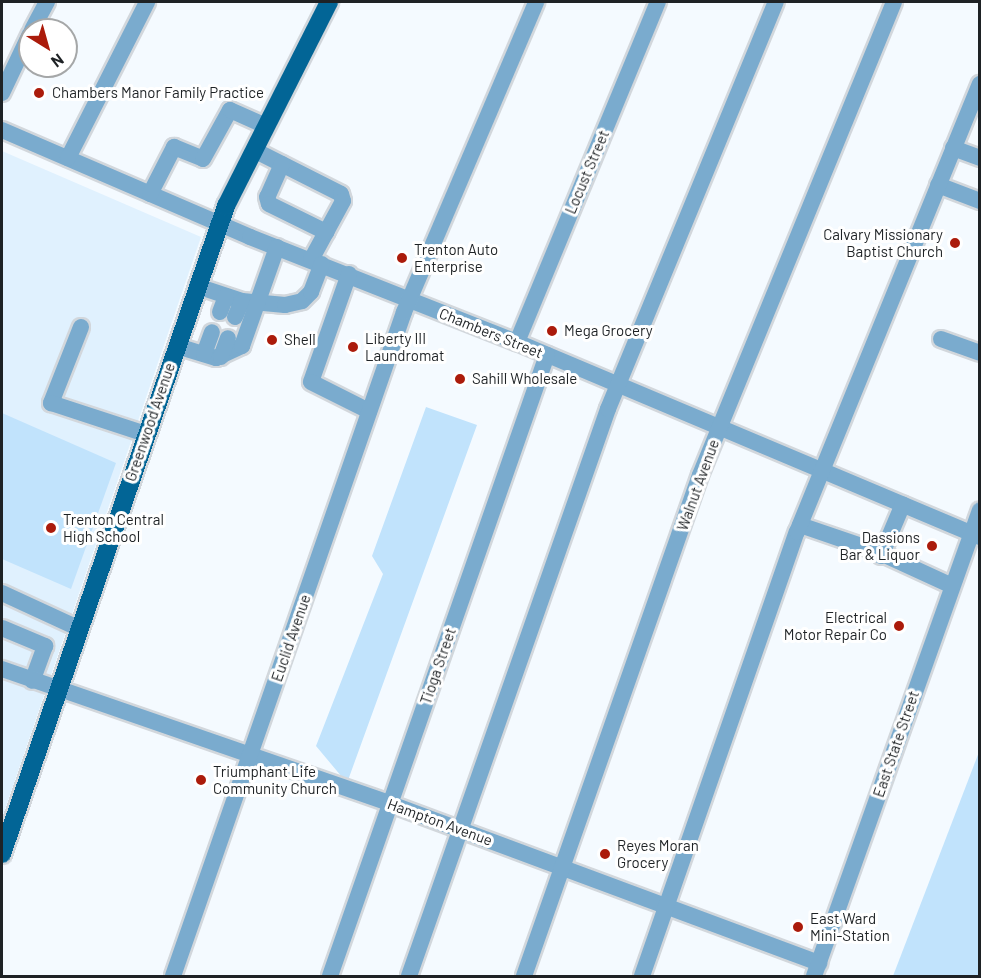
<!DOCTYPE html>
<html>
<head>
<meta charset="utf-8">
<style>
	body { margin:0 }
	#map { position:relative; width:981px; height:978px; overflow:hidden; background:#f4faff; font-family:Barlow,sans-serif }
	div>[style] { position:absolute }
	.built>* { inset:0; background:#e0f1fe }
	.green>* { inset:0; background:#c1e3fc }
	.roads { filter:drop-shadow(2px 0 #d2d7dc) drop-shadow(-2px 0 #d2d7dc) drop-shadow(0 2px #d2d7dc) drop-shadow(0 -2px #d2d7dc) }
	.minor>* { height:16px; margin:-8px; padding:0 8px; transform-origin:8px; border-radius:8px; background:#7aabce }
	.major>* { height:18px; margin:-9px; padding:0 9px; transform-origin:9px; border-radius:9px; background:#026596 }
	.dots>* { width:16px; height:16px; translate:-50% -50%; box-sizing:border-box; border:3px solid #fff; border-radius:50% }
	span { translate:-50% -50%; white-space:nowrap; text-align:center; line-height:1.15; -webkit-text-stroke:6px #fff; paint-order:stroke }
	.poi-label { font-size:15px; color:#1e2225 }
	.left { translate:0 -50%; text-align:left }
	.right { translate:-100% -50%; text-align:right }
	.street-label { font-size:15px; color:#1e2225 }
	.frame { position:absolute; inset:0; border:3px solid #1e2225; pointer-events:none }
	.north { position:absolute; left:18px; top:18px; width:60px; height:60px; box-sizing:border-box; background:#fff; border:2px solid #a5a7a8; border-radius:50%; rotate:143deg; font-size:16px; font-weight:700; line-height:24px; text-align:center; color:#1e2225 }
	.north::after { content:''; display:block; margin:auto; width:21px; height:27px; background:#ab1b0b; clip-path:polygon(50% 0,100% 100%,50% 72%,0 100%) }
</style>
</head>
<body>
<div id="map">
	<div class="built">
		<div style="clip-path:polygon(2px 151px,201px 237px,2px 818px)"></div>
	</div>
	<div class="green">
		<div style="clip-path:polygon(426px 407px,477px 425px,347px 783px,316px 746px,383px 574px,372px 556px)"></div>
		<div style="clip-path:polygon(2px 413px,116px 463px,71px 589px,2px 559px)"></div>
		<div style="clip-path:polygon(979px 752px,979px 976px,893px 976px)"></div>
	</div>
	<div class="roads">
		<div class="minor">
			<div style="left:32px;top:30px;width:32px;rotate:-62deg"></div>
			<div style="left:2px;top:93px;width:65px;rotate:-64.6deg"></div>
			<div style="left:2px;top:130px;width:270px;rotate:23.3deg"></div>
			<div style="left:250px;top:237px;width:287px;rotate:21.5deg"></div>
			<div style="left:517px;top:342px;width:502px;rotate:22.84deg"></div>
			<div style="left:953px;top:148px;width:29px;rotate:20deg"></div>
			<div style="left:254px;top:150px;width:97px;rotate:26.8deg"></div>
			<div style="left:341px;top:194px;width:7px;rotate:74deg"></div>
			<div style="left:343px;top:201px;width:67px;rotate:118.5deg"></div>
			<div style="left:68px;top:158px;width:175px;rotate:-63.1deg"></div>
			<div style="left:282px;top:164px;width:36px;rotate:114deg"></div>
			<div style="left:267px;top:197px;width:7px;rotate:74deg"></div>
			<div style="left:269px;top:204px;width:64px;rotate:26.2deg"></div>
			<div style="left:938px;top:185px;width:45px;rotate:20.9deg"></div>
			<div style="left:150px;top:194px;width:53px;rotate:-62.9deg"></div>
			<div style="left:174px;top:147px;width:31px;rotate:22deg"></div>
			<div style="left:203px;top:159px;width:56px;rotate:-61.1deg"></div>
			<div style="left:230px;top:110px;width:39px;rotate:24deg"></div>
			<div style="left:349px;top:274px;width:114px;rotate:109.4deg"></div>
			<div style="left:311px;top:382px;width:65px;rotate:26.6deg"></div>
			<div style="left:197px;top:286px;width:47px;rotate:18.4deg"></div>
			<div style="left:242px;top:301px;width:43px;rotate:5.3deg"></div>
			<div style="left:285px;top:305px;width:17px;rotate:-13deg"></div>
			<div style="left:302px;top:301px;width:13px;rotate:-45deg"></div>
			<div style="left:311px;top:292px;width:30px;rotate:-69deg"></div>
			<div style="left:220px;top:312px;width:17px;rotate:-69deg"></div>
			<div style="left:235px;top:317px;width:17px;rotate:-66deg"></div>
			<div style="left:81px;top:327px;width:82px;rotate:111.5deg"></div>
			<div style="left:51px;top:403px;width:100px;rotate:18.1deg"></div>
			<div style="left:941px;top:339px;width:41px;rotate:19.7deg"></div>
			<div style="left:517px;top:342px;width:368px;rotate:-67.5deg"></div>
			<div style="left:177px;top:346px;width:41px;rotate:17.1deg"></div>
			<div style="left:216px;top:358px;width:29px;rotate:-25deg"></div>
			<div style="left:242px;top:346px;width:105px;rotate:-70.5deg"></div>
			<div style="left:204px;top:354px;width:23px;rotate:-70deg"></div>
			<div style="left:221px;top:357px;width:20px;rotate:-70deg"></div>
			<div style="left:800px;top:525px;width:80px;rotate:18.9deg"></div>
			<div style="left:876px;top:551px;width:84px;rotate:24.7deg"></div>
			<div style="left:881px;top:556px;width:56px;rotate:-67.1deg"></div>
			<div style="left:2px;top:593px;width:86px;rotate:24.8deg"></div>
			<div style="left:2px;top:628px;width:47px;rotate:22.7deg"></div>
			<div style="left:45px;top:646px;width:37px;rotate:110deg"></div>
			<div style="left:2px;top:669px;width:412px;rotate:19.1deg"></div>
			<div style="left:391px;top:804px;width:457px;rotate:20.4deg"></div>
			<div style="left:173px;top:976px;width:703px;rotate:-70.82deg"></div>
			<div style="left:404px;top:312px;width:337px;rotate:-66.9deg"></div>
			<div style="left:330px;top:976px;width:658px;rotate:-70.74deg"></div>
			<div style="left:409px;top:976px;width:601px;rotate:-70.66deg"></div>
			<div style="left:608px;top:409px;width:440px;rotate:-67.6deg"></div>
			<div style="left:524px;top:976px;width:531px;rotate:-70.64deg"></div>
			<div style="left:700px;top:475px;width:511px;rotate:-67.7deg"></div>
			<div style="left:642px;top:976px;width:470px;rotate:-70.8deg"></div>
			<div style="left:797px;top:532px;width:484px;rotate:-67.8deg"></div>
			<div style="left:814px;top:976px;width:494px;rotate:-70.4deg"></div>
		</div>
		<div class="major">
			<div style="left:2px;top:854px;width:686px;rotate:-70.93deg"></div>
			<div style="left:226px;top:206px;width:229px;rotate:-63.2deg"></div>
		</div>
	</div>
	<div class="dots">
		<div style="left:39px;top:93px;background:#ab1b0b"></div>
		<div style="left:955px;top:243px;background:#ab1b0b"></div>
		<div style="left:402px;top:258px;background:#ab1b0b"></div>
		<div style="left:552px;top:331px;background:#ab1b0b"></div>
		<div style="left:272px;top:340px;background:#ab1b0b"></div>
		<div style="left:353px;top:347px;background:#ab1b0b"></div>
		<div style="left:460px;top:379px;background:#ab1b0b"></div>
		<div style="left:51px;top:528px;background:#ab1b0b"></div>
		<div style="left:932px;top:546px;background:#ab1b0b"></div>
		<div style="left:899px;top:626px;background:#ab1b0b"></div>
		<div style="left:201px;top:780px;background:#ab1b0b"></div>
		<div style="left:605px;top:854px;background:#ab1b0b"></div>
		<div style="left:798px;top:927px;background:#ab1b0b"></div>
	</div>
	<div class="poi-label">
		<span class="left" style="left:52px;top:93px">Chambers Manor Family Practice</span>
		<span class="right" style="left:943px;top:243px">Calvary Missionary<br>Baptist Church</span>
		<span class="left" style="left:414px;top:258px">Trenton Auto<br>Enterprise</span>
		<span class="left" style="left:564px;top:331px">Mega Grocery</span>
		<span class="left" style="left:365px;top:347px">Liberty III<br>Laundromat</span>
		<span class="left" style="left:284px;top:340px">Shell</span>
		<span class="left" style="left:472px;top:379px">Sahill Wholesale</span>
		<span class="left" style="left:63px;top:528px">Trenton Central<br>High School</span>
		<span class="right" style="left:920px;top:546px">Dassions<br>Bar &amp; Liquor</span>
		<span class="right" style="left:887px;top:626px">Electrical<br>Motor Repair Co</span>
		<span class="left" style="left:213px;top:780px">Triumphant Life<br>Community Church</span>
		<span class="left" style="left:617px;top:854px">Reyes Moran<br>Grocery</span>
		<span class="left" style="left:810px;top:927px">East Ward<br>Mini-Station</span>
	</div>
	<div class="street-label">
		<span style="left:587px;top:172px;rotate:-67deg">Locust Street</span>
		<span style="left:491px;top:333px;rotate:22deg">Chambers Street</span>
		<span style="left:150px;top:422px;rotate:-71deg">Greenwood Avenue</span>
		<span style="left:698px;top:485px;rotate:-70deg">Walnut Avenue</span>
		<span style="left:291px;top:638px;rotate:-71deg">Euclid Avenue</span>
		<span style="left:438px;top:666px;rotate:-71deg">Tioga Street</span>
		<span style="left:896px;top:744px;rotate:-71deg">East State Street</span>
		<span style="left:440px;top:822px;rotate:20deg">Hampton Avenue</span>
	</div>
	<div class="frame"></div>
	<div class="north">N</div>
</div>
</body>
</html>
